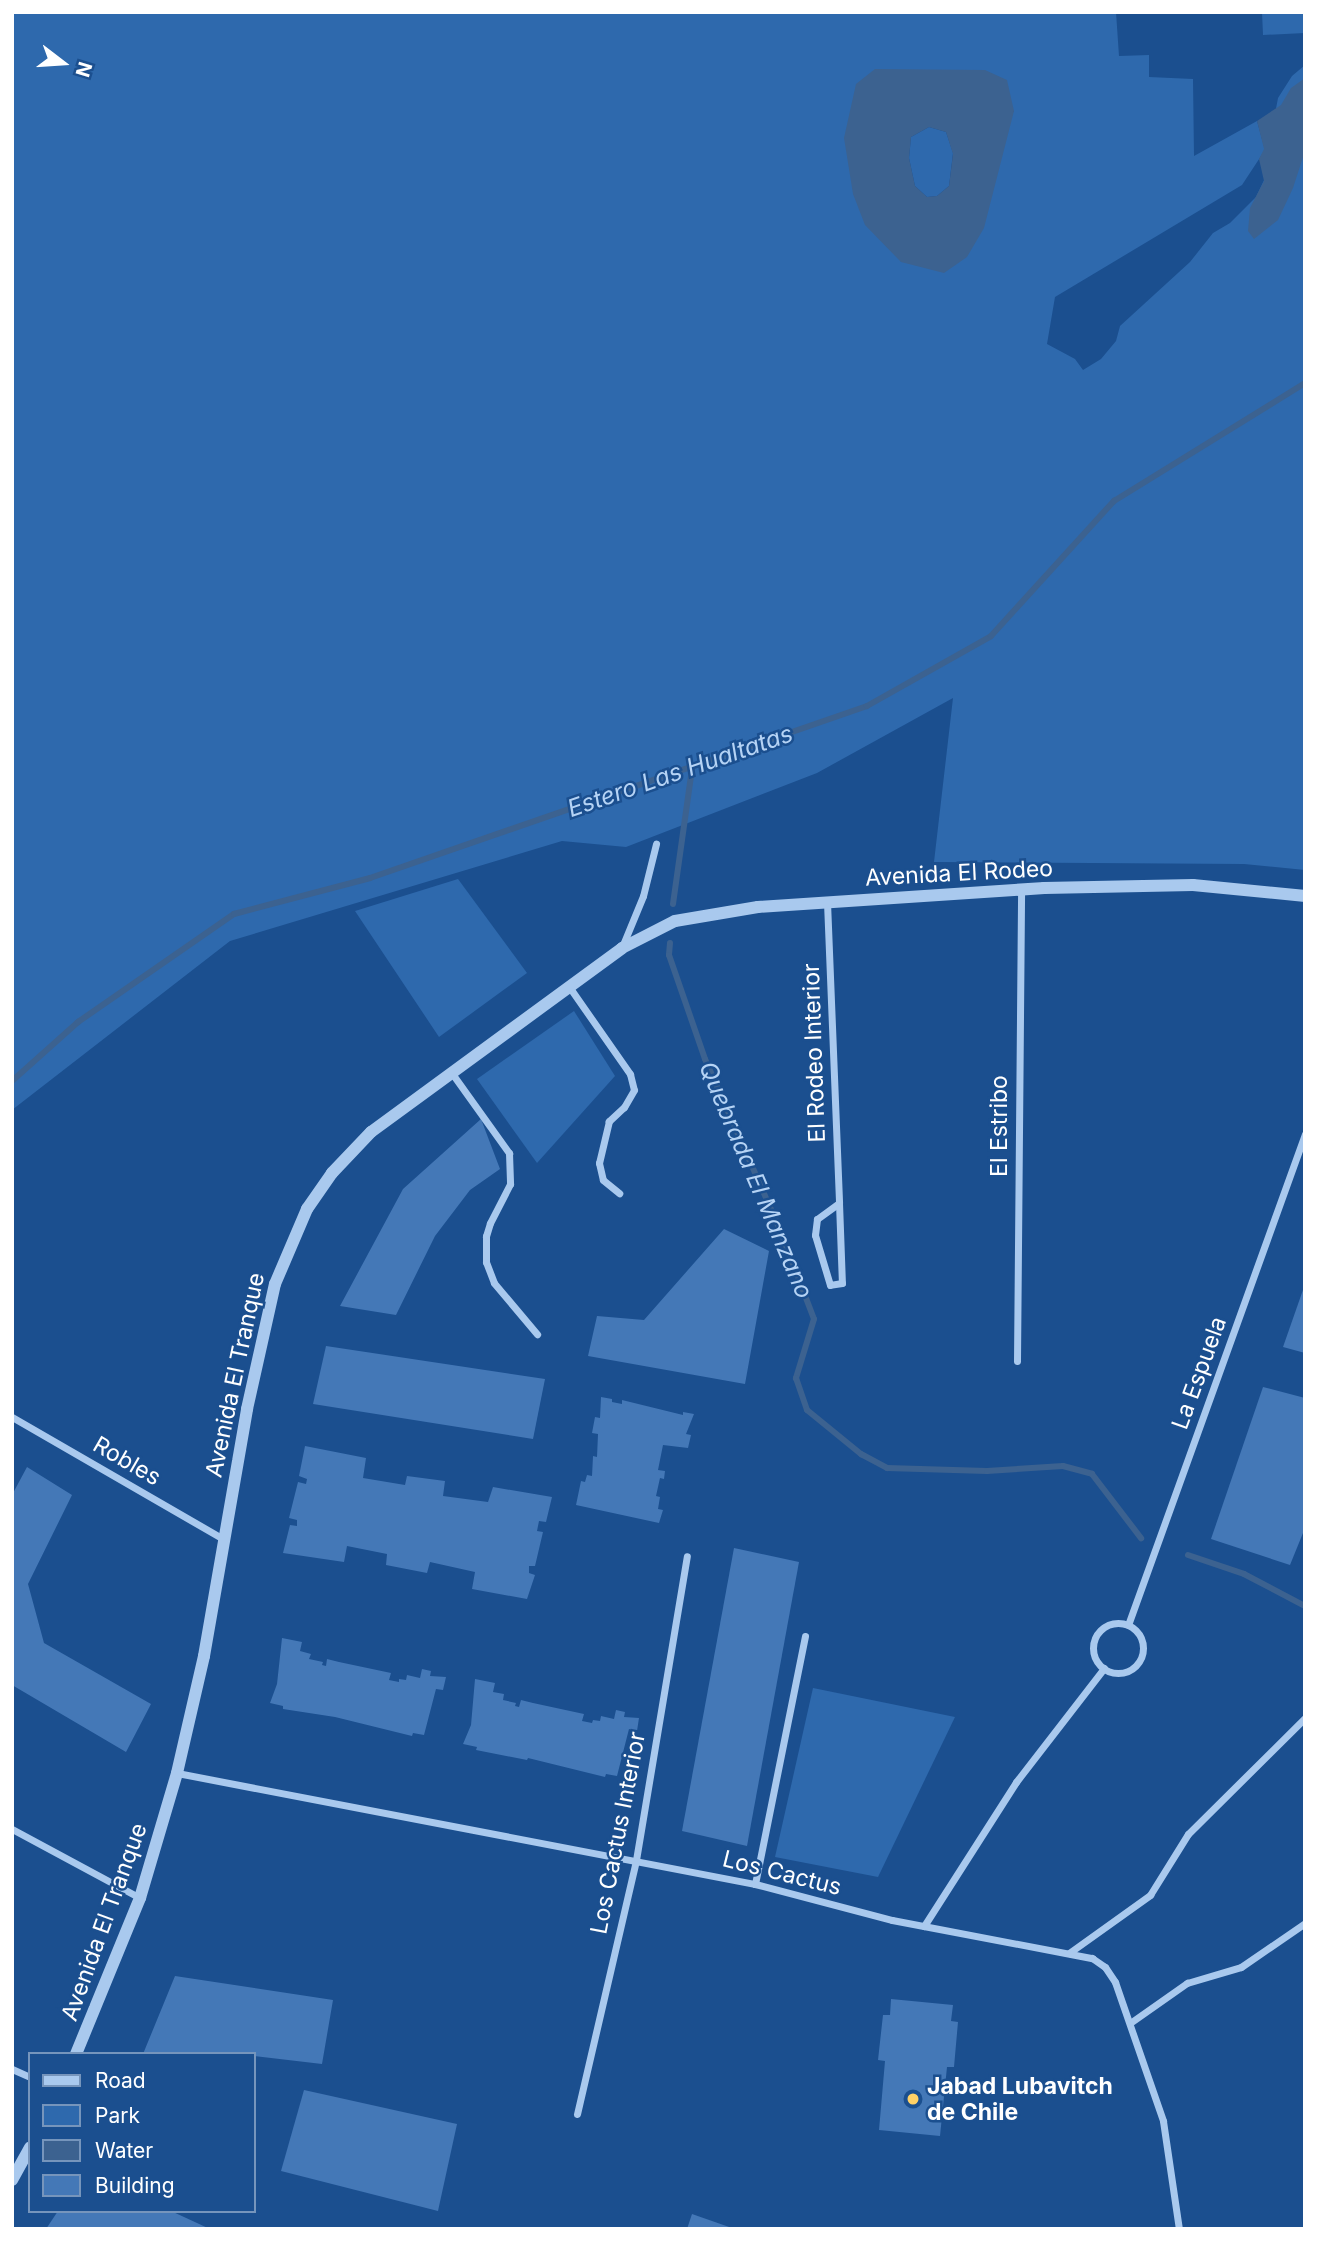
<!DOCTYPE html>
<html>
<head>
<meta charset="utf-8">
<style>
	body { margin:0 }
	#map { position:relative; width:1317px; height:2241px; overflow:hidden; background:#1b4f8f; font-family:Inter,sans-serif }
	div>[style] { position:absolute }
	.green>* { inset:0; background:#2e69ad }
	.water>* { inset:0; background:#3c6290 }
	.stream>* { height:6px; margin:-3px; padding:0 3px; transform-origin:3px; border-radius:3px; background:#3c6290 }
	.building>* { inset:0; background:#4478b7 }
	.minor>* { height:7px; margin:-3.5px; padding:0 3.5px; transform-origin:3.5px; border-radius:3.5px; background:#a9c9ee }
	.minor>.ring { margin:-3.5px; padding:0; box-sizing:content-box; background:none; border:7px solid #a9c9ee; border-radius:50% }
	.tertiary>* { height:12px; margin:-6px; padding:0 6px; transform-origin:6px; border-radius:6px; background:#a9c9ee }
	.dots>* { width:19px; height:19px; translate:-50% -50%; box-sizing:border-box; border:4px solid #1b4f8f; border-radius:50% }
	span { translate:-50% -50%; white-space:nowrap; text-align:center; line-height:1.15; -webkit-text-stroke:5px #1b4f8f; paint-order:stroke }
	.street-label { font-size:23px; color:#fff }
	.poi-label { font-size:23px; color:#fff; font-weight:700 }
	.left { translate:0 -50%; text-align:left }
	.water-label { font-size:24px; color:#b5d3f5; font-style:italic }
	.frame { position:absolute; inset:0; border:14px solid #fff; pointer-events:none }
	.legend { position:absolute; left:28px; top:2052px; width:228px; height:161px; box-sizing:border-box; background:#1b4f8f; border:2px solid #7695bc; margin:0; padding:9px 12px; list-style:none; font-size:21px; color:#fff }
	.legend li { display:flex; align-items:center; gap:14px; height:35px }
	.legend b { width:35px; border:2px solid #7695bc }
	.north { position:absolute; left:28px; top:28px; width:70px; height:70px; -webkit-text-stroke:5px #1b4f8f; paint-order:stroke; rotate:107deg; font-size:19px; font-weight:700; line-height:28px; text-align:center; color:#fff }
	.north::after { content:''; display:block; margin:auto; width:24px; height:32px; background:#fff; clip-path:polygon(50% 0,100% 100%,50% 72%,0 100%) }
</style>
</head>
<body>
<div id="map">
	<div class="green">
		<div style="clip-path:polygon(evenodd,12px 12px,1116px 12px,1119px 56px,1149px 55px,1149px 77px,1193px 79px,1194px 156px,1257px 121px,1265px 150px,1242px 185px,1055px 297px,1047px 344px,1075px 359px,1083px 370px,1101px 359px,1116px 341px,1120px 326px,1190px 262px,1213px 233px,1230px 223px,1256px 197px,1266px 176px,1266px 161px,1278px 98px,1292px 76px,1305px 65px,1305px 870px,1244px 864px,934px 862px,953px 698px,817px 773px,626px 847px,562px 841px,230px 941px,12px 1110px,12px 12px,875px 69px,1014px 111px,901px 262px,875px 69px)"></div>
		<div style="clip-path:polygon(1262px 12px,1305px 12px,1305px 33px,1263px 35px)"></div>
		<div style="clip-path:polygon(929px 127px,946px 132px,953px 153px,949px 186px,937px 196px,927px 197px,915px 186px,909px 158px,911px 137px)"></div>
		<div style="clip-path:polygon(458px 879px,527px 973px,439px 1037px,355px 911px)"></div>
		<div style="clip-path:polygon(574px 1011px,615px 1076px,537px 1163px,477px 1079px)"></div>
		<div style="clip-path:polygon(813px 1688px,955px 1717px,878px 1877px,775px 1857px)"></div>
	</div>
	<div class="water">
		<div style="clip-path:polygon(evenodd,875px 69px,985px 70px,1007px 80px,1014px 111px,984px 228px,967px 257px,944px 273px,901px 262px,865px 225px,853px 194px,844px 138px,856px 84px,875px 69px,929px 127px,946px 132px,953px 154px,949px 186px,937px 196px,927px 197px,915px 186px,909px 158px,911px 137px,929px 127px)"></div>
		<div style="clip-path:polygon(1305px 78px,1305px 151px,1293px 188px,1278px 220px,1254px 239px,1248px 231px,1250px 208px,1264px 181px,1259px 159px,1264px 149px,1257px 121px,1281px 105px,1291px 88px)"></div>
	</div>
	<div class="stream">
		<div style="left:673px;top:904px;width:137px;rotate:-82deg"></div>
		<div style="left:670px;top:943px;width:12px;rotate:95deg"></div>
		<div style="left:669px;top:955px;width:110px;rotate:70.9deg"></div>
		<div style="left:705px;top:1059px;width:187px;rotate:66.3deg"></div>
		<div style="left:780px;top:1230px;width:95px;rotate:69.1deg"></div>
		<div style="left:814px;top:1319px;width:62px;rotate:107deg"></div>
		<div style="left:796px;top:1378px;width:34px;rotate:71deg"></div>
		<div style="left:807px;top:1410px;width:70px;rotate:39.2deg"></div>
		<div style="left:861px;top:1454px;width:30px;rotate:28deg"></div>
		<div style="left:887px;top:1468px;width:100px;rotate:1.7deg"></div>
		<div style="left:987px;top:1471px;width:76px;rotate:-3.8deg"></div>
		<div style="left:1063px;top:1466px;width:30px;rotate:15deg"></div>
		<div style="left:1092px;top:1474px;width:81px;rotate:52.6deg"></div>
		<div style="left:12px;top:1081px;width:89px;rotate:-41.8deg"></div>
		<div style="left:78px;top:1022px;width:190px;rotate:-34.7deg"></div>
		<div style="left:234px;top:914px;width:141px;rotate:-14.8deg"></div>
		<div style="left:370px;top:878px;width:526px;rotate:-19.09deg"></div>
		<div style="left:867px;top:706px;width:142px;rotate:-29.4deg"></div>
		<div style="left:991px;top:636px;width:183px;rotate:-47.7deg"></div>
		<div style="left:1114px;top:501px;width:225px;rotate:-31.7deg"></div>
		<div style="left:1188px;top:1555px;width:59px;rotate:18.7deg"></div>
		<div style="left:1244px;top:1574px;width:69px;rotate:27.7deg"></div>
	</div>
	<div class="building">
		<div style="clip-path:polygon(481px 1119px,500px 1169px,470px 1190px,435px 1236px,396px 1315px,340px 1306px,403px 1189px)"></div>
		<div style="clip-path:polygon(724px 1229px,769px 1251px,745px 1384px,588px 1356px,597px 1316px,644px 1320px)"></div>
		<div style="clip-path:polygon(1304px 1287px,1305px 1287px,1305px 1353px,1283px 1347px)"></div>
		<div style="clip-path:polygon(326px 1346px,545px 1379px,533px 1439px,313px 1404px)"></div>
		<div style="clip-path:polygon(1263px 1387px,1305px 1398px,1305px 1528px,1290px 1565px,1211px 1539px)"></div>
		<div style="clip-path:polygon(601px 1397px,612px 1399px,612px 1402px,622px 1404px,622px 1400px,683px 1415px,683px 1412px,694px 1414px,686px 1434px,691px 1435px,688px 1448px,663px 1445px,658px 1470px,665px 1471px,664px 1479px,660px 1478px,656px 1496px,660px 1497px,658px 1509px,663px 1510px,659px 1523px,576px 1505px,581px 1481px,585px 1482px,587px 1475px,592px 1476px,593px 1456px,597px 1457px,598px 1434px,592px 1433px,595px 1417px,600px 1418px)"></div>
		<div style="clip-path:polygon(305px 1446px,366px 1458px,363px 1478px,405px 1485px,407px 1476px,445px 1481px,443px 1496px,488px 1502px,493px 1487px,552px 1497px,546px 1522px,539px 1521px,537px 1531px,543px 1532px,535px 1566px,529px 1566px,529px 1573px,535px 1575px,527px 1599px,472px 1589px,475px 1572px,430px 1562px,427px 1573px,386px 1565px,387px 1554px,347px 1546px,344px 1562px,283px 1553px,290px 1525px,297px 1526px,297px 1520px,289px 1518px,298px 1482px,306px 1484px,307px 1479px,299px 1476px)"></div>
		<div style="clip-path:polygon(27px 1467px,72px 1495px,28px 1584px,44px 1643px,151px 1704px,126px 1752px,12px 1685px,12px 1495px)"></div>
		<div style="clip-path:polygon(734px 1548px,799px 1562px,747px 1846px,682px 1831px)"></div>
		<div style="clip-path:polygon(282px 1638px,302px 1642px,300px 1651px,311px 1654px,309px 1659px,323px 1662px,322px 1665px,326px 1666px,327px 1659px,339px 1662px,391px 1673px,389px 1680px,399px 1682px,399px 1679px,406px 1680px,407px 1675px,420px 1678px,422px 1669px,431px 1671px,430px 1676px,446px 1677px,443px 1690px,436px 1689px,424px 1735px,413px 1733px,412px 1736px,335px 1717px,283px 1709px,283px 1706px,270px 1703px,277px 1684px)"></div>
		<div style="clip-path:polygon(475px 1679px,495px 1683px,493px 1692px,504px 1694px,503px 1700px,516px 1703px,515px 1706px,519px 1707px,521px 1700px,533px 1703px,584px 1714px,582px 1721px,592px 1723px,593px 1720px,600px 1721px,601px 1716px,614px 1719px,616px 1710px,625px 1712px,624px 1717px,639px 1718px,637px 1731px,629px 1729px,617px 1776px,606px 1774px,605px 1777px,528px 1758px,527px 1760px,476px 1750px,477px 1747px,463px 1744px,471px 1725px)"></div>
		<div style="clip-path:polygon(175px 1976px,333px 2000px,322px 2064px,254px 2056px,254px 2054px,143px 2054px)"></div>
		<div style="clip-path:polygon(891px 1999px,953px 2005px,951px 2021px,958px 2022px,954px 2067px,947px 2067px,940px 2136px,879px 2130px,885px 2061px,878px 2060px,883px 2015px,890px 2015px)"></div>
		<div style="clip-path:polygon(304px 2090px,457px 2124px,438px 2211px,281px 2171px)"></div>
		<div style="clip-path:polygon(58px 2211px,171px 2211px,210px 2229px,46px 2229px)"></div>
		<div style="clip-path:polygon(692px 2214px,732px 2228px,732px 2229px,687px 2229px)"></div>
	</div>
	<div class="minor">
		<div style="left:827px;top:902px;width:301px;rotate:87.7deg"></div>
		<div style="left:839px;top:1203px;width:80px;rotate:87.9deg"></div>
		<div style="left:842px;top:1283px;width:12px;rotate:171deg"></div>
		<div style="left:830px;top:1285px;width:52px;rotate:-106.7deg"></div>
		<div style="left:815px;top:1235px;width:16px;rotate:-83deg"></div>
		<div style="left:817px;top:1219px;width:27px;rotate:-36deg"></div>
		<div style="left:622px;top:947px;width:55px;rotate:-67.6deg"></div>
		<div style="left:643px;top:896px;width:54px;rotate:-76deg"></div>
		<div style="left:570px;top:988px;width:105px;rotate:55.1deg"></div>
		<div style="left:630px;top:1074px;width:16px;rotate:76deg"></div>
		<div style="left:634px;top:1090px;width:20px;rotate:120deg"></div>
		<div style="left:624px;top:1107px;width:21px;rotate:137deg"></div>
		<div style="left:609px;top:1121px;width:43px;rotate:103.4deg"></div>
		<div style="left:599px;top:1163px;width:17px;rotate:77deg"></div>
		<div style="left:603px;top:1180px;width:21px;rotate:39deg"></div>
		<div style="left:451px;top:1072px;width:100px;rotate:54.4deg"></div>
		<div style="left:509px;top:1153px;width:31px;rotate:88deg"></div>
		<div style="left:510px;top:1184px;width:44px;rotate:117.1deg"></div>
		<div style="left:490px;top:1223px;width:14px;rotate:107deg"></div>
		<div style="left:486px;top:1236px;width:26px;rotate:90deg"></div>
		<div style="left:486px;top:1262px;width:22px;rotate:69deg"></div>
		<div style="left:494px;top:1283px;width:67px;rotate:49.9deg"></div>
		<div style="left:1017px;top:1361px;width:471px;rotate:-89.5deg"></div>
		<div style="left:12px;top:1417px;width:242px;rotate:30deg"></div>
		<div class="ring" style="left:1093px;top:1623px;width:43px;height:43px"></div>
		<div style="left:1128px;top:1625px;width:522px;rotate:-70.18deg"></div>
		<div style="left:177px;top:1773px;width:589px;rotate:10.87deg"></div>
		<div style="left:755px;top:1884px;width:142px;rotate:14.7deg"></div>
		<div style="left:892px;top:1920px;width:204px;rotate:10.8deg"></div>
		<div style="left:1092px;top:1958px;width:16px;rotate:35deg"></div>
		<div style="left:1105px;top:1967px;width:18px;rotate:56deg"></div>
		<div style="left:1115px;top:1982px;width:147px;rotate:70.9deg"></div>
		<div style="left:1163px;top:2121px;width:109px;rotate:81.6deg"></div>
		<div style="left:12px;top:1829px;width:145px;rotate:28.3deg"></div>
		<div style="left:755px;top:1884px;width:253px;rotate:-78.6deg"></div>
		<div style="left:924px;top:1926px;width:171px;rotate:-57.4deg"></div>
		<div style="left:1016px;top:1782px;width:144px;rotate:-52.3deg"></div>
		<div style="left:1069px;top:1953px;width:100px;rotate:-35.6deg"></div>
		<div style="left:1150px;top:1895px;width:72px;rotate:-58.1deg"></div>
		<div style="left:1188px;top:1834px;width:165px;rotate:-44.8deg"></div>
		<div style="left:1130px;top:2023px;width:70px;rotate:-35.1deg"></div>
		<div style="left:1187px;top:1983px;width:56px;rotate:-16.5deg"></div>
		<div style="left:1241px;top:1967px;width:78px;rotate:-34.5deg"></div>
		<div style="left:12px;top:2069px;width:20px;rotate:24deg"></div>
		<div style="left:577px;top:2114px;width:261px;rotate:-76.9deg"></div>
		<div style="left:636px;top:1860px;width:308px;rotate:-80.5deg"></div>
	</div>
	<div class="tertiary">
		<div style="left:76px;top:2054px;width:169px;rotate:-67.7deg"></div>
		<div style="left:140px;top:1898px;width:130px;rotate:-73.5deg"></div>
		<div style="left:177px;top:1773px;width:120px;rotate:-77deg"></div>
		<div style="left:204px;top:1656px;width:251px;rotate:-80.1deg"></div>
		<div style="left:247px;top:1409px;width:128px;rotate:-77.4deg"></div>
		<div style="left:275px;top:1284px;width:82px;rotate:-66.9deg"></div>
		<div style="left:307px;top:1209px;width:44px;rotate:-55.2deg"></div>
		<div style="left:332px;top:1173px;width:57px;rotate:-46.4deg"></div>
		<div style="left:371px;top:1132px;width:311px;rotate:-36.2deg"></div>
		<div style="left:622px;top:948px;width:59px;rotate:-27deg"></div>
		<div style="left:675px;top:921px;width:84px;rotate:-9.6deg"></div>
		<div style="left:758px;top:907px;width:287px;rotate:-3.8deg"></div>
		<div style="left:1044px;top:888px;width:149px;rotate:-1.2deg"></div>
		<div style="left:1193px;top:885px;width:113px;rotate:5.6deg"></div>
		<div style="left:12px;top:2180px;width:37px;rotate:-61deg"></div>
	</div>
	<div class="dots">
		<div style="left:913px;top:2099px;background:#ffd166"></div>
	</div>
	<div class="street-label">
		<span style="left:959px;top:873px;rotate:-3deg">Avenida El Rodeo</span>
		<span style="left:814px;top:1053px;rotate:-92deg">El Rodeo Interior</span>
		<span style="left:999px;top:1126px;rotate:-90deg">El Estribo</span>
		<span style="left:1199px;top:1373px;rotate:-70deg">La Espuela</span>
		<span style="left:235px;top:1375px;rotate:-78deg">Avenida El Tranque</span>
		<span style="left:127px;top:1461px;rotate:30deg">Robles</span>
		<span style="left:618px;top:1833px;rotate:-79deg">Los Cactus Interior</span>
		<span style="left:782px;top:1873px;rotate:14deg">Los Cactus</span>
		<span style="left:104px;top:1922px;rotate:-70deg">Avenida El Tranque</span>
	</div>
	<div class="poi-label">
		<span class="left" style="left:927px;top:2099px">Jabad Lubavitch<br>de Chile</span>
	</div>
	<div class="water-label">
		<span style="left:680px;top:771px;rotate:-19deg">Estero Las Hualtatas</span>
		<span style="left:756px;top:1180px;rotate:67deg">Quebrada El Manzano</span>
	</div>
	<div class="frame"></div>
	<ul class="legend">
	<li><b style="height:9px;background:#a9c9ee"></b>Road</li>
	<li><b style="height:19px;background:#2e69ad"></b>Park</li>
	<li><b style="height:19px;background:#3c6290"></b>Water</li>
	<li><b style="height:19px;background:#4478b7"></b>Building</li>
	</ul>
	<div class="north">N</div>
</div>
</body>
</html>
